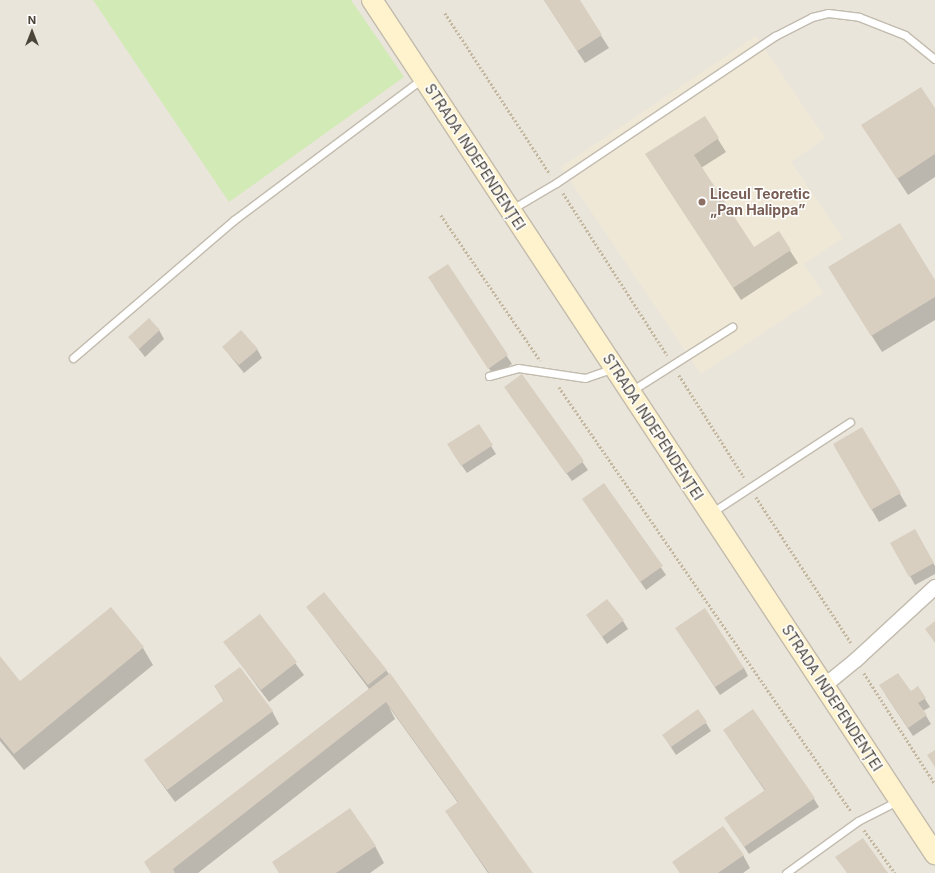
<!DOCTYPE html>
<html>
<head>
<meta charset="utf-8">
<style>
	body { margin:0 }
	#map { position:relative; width:935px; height:873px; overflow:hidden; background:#f6f3ec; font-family:Inter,sans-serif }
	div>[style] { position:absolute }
	.residential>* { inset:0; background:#eae5da }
	.education>* { inset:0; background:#efe8d6 }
	.green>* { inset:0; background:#d2eab5 }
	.shadow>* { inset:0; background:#0003 }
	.building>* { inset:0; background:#d8cfc1 }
	.path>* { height:2.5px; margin-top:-1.25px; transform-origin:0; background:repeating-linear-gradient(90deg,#c4b79f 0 2px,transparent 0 4px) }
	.roads { filter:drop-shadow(1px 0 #c2bbae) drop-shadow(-1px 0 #c2bbae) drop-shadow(0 1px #c2bbae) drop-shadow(0 -1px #c2bbae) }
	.service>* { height:7px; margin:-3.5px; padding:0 3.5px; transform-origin:3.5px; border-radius:3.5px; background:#fff }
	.minor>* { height:14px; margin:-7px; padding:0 7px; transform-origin:7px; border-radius:7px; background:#fff }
	.secondary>* { height:20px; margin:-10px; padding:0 10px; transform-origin:10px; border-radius:10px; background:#fff3cd }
	.dots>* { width:11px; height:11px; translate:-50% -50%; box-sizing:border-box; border:2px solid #fff; border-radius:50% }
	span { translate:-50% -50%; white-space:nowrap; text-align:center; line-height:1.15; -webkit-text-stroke:3px #fff; paint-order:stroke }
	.street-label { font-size:14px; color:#4b4439 }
	.education-label { font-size:14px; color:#785e54; font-weight:700 }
	.left { translate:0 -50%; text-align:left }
	.north { position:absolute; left:12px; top:12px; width:40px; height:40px; -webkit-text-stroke:3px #fff; paint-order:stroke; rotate:0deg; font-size:11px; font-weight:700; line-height:16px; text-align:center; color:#4b4439 }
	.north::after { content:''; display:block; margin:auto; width:14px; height:18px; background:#4b4439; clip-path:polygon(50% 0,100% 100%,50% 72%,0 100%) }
</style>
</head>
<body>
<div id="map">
	<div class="residential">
		<div style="clip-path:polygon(0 0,935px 0,935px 873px,0 873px)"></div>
	</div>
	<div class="education">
		<div style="clip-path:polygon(756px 36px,825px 138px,791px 162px,843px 238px,804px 264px,823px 293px,701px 374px,561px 167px)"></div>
	</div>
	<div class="green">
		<div style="clip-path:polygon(93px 0,351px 0,404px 77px,229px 202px)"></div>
	</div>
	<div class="shadow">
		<div style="clip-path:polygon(544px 0,578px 0,609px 48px,585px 63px)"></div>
		<div style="clip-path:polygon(935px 110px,935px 177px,908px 195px,863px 126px)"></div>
		<div style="clip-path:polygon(704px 117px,726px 152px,701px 168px,754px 248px,778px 232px,798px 263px,741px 300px,654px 167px)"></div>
		<div style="clip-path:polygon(448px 266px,512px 364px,494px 376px,434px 286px)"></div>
		<div style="clip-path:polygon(935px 282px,935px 320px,882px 352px,839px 284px)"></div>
		<div style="clip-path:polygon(159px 330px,164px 339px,145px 357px,130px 338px)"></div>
		<div style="clip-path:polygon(223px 347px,257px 349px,262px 358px,244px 373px)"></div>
		<div style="clip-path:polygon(522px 375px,588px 470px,572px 481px,510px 395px)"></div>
		<div style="clip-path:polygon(478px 425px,496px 454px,467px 473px,453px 453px)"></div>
		<div style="clip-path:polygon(862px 429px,907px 506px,879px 522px,834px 445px)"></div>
		<div style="clip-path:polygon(604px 484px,666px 575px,646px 590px,588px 507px)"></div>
		<div style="clip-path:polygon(915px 530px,935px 566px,935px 574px,915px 585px,892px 543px)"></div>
		<div style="clip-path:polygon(307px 607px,386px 670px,532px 873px,488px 873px,446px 812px,458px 803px,389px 707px,395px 719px,198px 873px,152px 873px,146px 863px,369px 689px)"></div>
		<div style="clip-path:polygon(111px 608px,143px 648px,153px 665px,24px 770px,0 741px,0 658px,20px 682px)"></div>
		<div style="clip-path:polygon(587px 615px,623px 621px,628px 629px,607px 644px)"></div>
		<div style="clip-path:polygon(260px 616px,304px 675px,269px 702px,225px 643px)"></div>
		<div style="clip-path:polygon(681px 636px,744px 668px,748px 676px,720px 695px)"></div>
		<div style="clip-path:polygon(215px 687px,272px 711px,279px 724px,175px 802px,145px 761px,224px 701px)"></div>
		<div style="clip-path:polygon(918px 688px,930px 707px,923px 711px,931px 724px,913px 736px,885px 694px,910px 693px)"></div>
		<div style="clip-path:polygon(706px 723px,711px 731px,676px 755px,663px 735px)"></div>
		<div style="clip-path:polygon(732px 743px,814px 799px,819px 807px,749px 854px,730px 826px,765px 791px)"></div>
		<div style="clip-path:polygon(375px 846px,384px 863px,370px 873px,279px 873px)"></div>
		<div style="clip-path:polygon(743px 855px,750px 868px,743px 873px,680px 873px,673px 862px)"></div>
	</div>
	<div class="building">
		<div style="clip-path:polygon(544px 0,580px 0,602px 35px,577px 51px)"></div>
		<div style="clip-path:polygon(921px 87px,935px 108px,935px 154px,897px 179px,861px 125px)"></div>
		<div style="clip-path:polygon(705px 116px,719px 138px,694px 155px,754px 247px,779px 231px,791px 250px,733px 288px,645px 154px)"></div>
		<div style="clip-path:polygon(900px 223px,935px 280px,935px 297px,871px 336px,828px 267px)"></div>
		<div style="clip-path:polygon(448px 264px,508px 355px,488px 369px,428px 277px)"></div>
		<div style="clip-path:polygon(149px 318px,160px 330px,139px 349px,128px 337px)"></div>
		<div style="clip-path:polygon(241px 330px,258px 349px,239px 365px,222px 347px)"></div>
		<div style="clip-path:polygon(522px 374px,584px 461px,566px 474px,504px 387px)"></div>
		<div style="clip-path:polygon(479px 424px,493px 445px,461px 466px,447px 444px)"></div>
		<div style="clip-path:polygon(862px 427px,901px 493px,871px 510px,833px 444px)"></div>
		<div style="clip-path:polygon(604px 483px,663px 566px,640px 582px,582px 499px)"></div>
		<div style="clip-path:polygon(915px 529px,934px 563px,909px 577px,890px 543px)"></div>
		<div style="clip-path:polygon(324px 592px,387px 670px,368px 685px,306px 607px)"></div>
		<div style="clip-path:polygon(607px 599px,624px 620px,602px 637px,586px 615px)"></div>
		<div style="clip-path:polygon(111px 607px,144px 647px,14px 754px,0 737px,0 656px,20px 681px)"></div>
		<div style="clip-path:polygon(705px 608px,744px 668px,715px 687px,675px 628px)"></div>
		<div style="clip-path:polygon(260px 614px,297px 662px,261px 690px,223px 642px)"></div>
		<div style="clip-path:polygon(935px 621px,935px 643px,925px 629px)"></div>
		<div style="clip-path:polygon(240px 667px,273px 711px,167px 790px,144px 760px,224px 700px,214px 686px)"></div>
		<div style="clip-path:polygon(390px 673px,533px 873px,489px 873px,445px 811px,458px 802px,386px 702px,173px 869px,175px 873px,151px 873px,144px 862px)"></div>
		<div style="clip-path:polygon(898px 673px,911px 691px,918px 686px,926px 698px,918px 703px,927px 715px,908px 728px,879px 685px)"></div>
		<div style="clip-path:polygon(698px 709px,707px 722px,671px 747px,662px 735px)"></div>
		<div style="clip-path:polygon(753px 709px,815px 798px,744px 847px,724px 818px,765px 790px,723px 730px)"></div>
		<div style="clip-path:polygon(935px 750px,935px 767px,927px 755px)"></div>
		<div style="clip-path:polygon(350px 808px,376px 846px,336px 873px,279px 873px,272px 862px)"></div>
		<div style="clip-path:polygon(723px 826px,744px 855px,718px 873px,680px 873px,672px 862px)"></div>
		<div style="clip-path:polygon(863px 838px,888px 873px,847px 873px,835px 857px)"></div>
	</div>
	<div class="path">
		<div style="left:445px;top:13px;width:192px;rotate:56.9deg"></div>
		<div style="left:563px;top:193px;width:193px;rotate:57.3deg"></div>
		<div style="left:441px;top:215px;width:176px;rotate:55.7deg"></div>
		<div style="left:679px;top:375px;width:121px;rotate:57.5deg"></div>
		<div style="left:559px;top:387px;width:515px;rotate:55.45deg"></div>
		<div style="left:756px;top:497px;width:174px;rotate:56.9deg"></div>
		<div style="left:864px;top:673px;width:132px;rotate:57.4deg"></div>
		<div style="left:864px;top:830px;width:53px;rotate:54.2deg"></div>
	</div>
	<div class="roads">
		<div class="service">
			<div style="left:512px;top:209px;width:51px;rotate:-30.6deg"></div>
			<div style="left:556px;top:183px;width:264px;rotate:-33.9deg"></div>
			<div style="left:775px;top:36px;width:42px;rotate:-27.2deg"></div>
			<div style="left:812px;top:17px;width:16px;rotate:-14deg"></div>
			<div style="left:828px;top:13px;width:31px;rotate:7deg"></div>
			<div style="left:859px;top:17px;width:49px;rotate:21.4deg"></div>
			<div style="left:905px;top:35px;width:38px;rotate:39deg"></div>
			<div style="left:73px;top:358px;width:212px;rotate:-40.6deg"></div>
			<div style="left:234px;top:220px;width:236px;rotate:-36.9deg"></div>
			<div style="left:489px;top:376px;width:30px;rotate:-15deg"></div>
			<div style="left:518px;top:368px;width:68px;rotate:8.5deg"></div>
			<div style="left:585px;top:378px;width:31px;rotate:-19deg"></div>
			<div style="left:631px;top:391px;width:120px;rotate:-32.4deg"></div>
			<div style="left:711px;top:513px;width:166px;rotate:-33.2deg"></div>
			<div style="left:786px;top:873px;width:89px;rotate:-35.8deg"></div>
			<div style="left:858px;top:821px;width:46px;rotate:-27.1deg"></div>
		</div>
		<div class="minor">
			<div style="left:824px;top:686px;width:41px;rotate:-39.1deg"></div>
			<div style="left:856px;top:660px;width:108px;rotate:-42.7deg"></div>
		</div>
		<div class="secondary">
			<div style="left:372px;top:0;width:1023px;rotate:56.61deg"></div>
		</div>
	</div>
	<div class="dots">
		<div style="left:702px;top:202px;background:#8d6e63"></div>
	</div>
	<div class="street-label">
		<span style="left:475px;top:157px;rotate:57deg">STRADA INDEPENDENȚEI</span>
		<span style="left:653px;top:427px;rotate:57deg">STRADA INDEPENDENȚEI</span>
		<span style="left:832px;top:698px;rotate:57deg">STRADA INDEPENDENȚEI</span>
	</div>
	<div class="education-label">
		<span class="left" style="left:710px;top:202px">Liceul Teoretic<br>„Pan Halippa”</span>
	</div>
	<div class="north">N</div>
</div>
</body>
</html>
